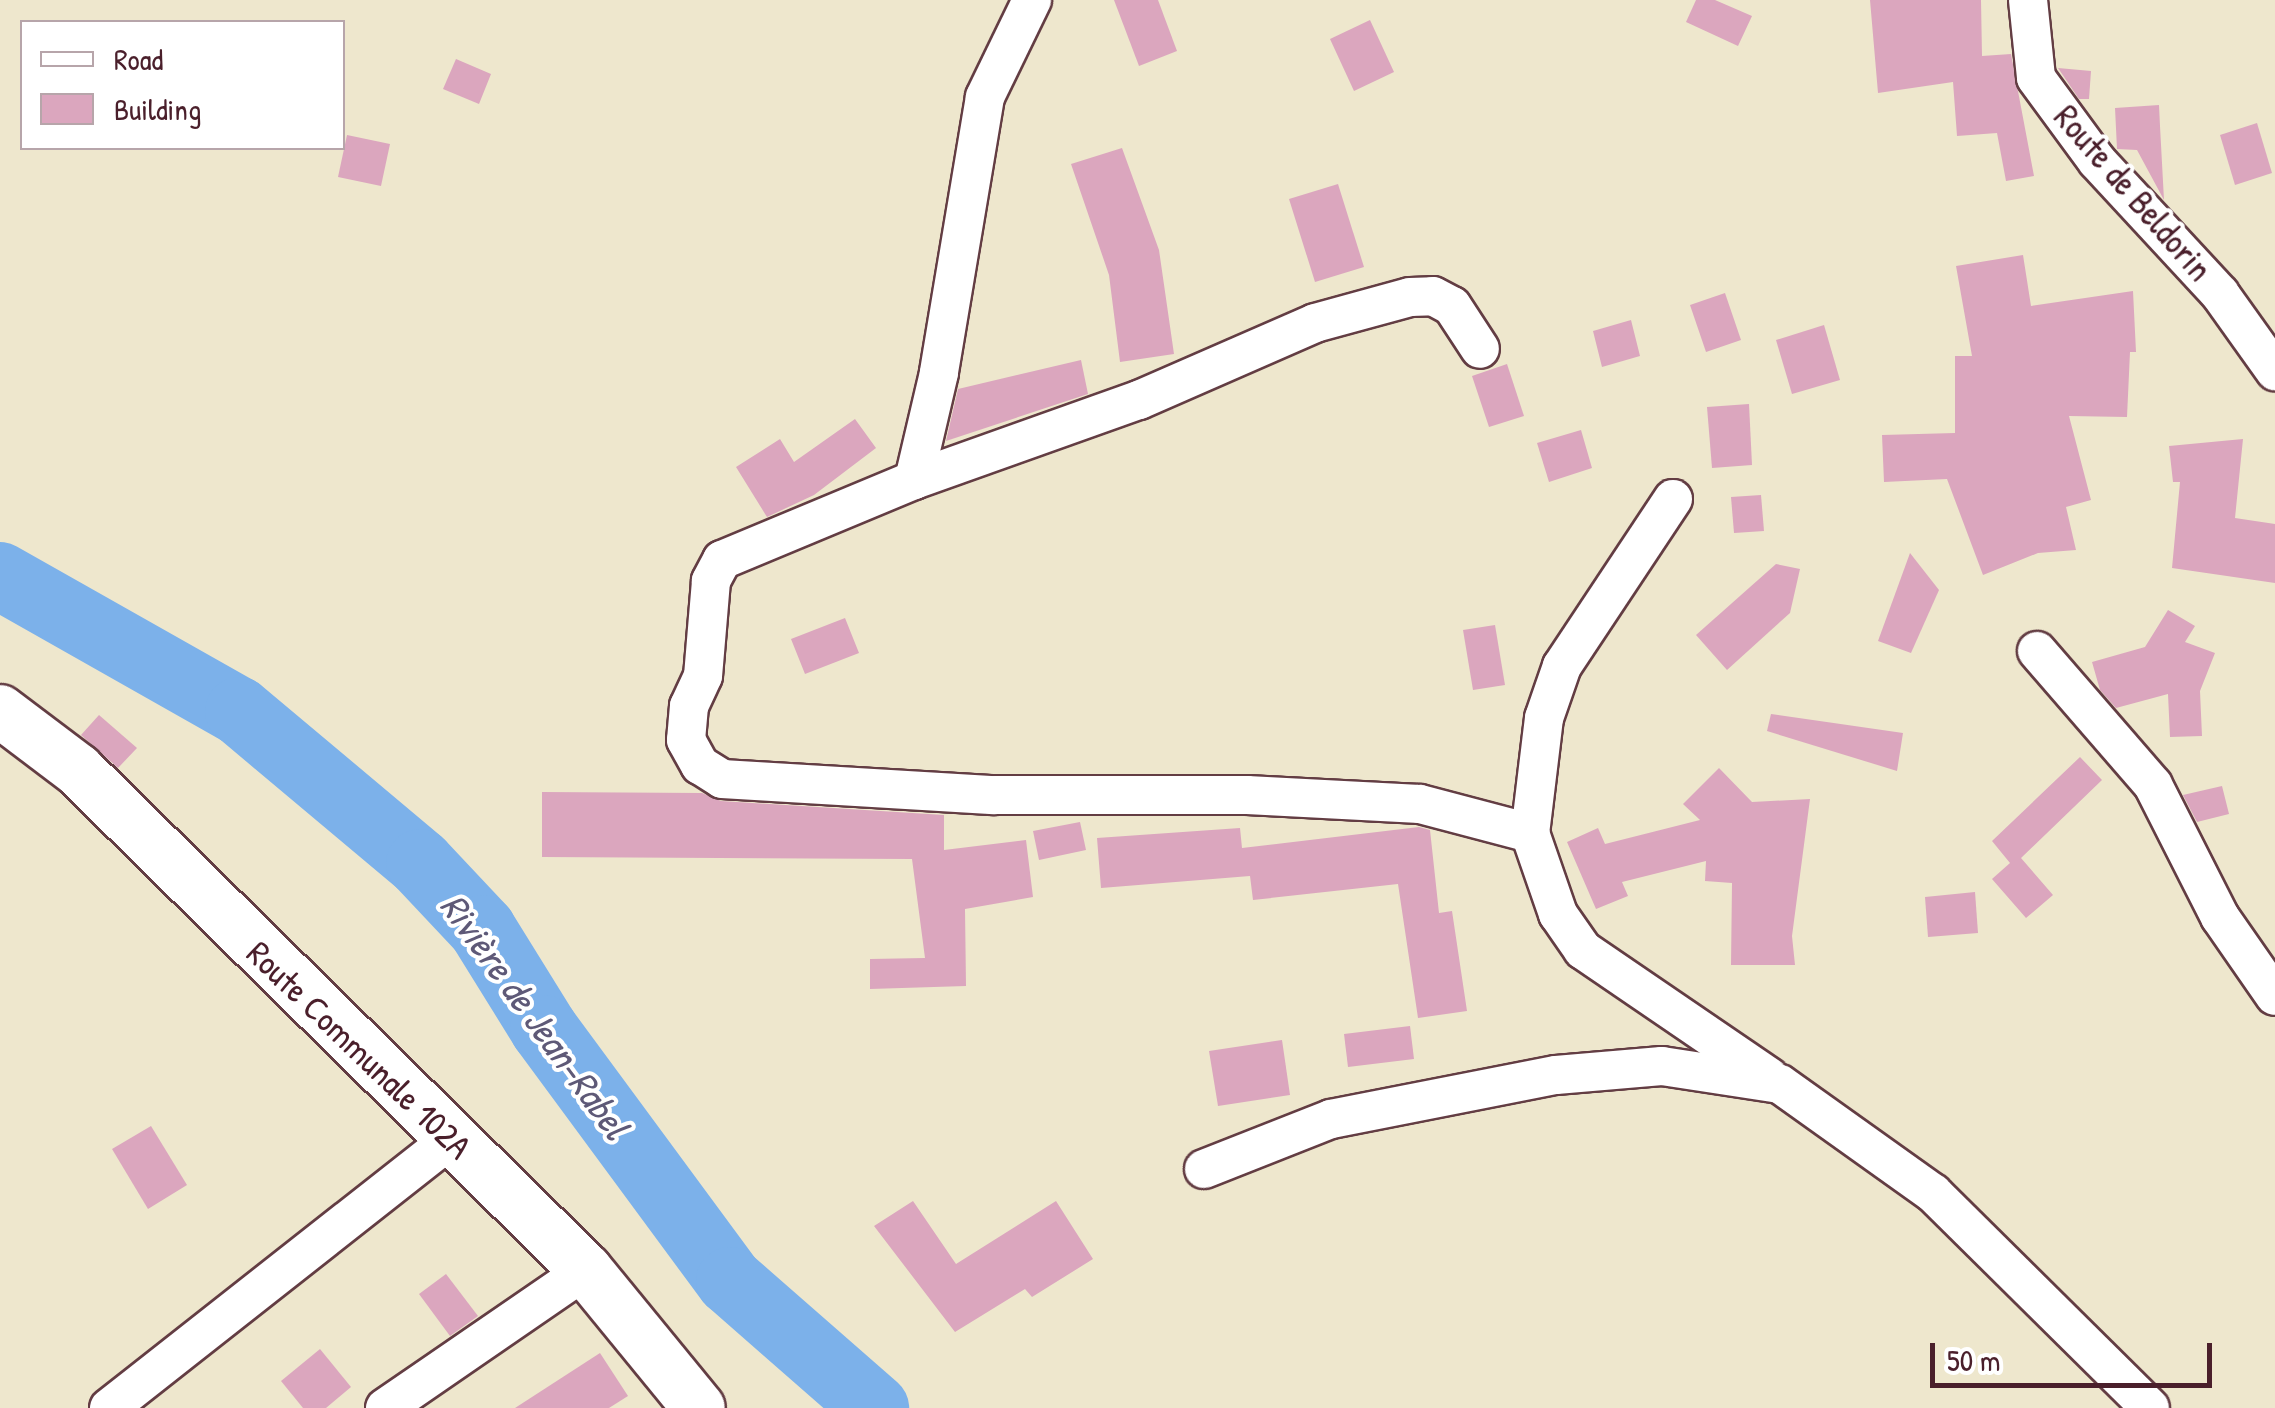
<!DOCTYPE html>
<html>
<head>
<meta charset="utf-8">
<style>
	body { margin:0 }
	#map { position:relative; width:2275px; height:1408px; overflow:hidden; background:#eee7cd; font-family:"Patrick Hand",sans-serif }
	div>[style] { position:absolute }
	.river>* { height:68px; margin:-34px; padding:0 34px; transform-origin:34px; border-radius:34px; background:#7cb1ea }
	.building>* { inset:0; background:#dba6be }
	.roads { filter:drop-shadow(2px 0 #633d43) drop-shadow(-2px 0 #633d43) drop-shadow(0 2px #633d43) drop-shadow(0 -2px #633d43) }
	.street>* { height:38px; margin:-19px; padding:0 19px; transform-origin:19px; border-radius:19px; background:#fff }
	.secondary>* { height:52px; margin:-26px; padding:0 26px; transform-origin:26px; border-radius:26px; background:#fff }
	span { translate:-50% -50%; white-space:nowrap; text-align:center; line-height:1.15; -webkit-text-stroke:8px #fff; paint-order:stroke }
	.street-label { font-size:35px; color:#4a1f2b }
	.water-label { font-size:38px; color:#5e5977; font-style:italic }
	.legend { position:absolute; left:20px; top:20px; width:325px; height:130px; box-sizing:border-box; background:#fff; border:2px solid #b7a5aa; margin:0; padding:12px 18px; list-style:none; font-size:30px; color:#4a1f2b }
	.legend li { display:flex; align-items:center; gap:20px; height:50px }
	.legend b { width:50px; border:2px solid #b7a5aa }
	.scale { position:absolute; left:1930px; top:1343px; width:282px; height:45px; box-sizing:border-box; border:5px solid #4a1f2b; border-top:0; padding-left:12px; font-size:30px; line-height:35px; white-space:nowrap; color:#4a1f2b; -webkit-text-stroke:8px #fff; paint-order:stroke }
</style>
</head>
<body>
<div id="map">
	<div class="river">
		<div style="left:0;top:576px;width:274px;rotate:29.5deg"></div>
		<div style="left:239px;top:711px;width:236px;rotate:40deg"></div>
		<div style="left:420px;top:863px;width:91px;rotate:46.8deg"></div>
		<div style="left:482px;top:929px;width:118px;rotate:58.2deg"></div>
		<div style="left:544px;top:1029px;width:313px;rotate:53.6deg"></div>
		<div style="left:730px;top:1281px;width:193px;rotate:41.2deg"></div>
	</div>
	<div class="building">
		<div style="clip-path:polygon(1114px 0,1158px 0,1177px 51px,1139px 66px)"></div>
		<div style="clip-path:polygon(1696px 0,1715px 0,1752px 16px,1738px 46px,1686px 22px)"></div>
		<div style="clip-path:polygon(1870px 0,1981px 0,1982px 56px,2011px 54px,2034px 176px,2006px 181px,1997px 133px,1957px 136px,1953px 82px,1878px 93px)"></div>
		<div style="clip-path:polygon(1370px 20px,1394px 72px,1354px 91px,1330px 39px)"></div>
		<div style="clip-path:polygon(456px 59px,491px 74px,479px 104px,443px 89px)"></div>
		<div style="clip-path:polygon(2058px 68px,2091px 71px,2089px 99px,2079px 99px)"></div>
		<div style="clip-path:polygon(2159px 105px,2160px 126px,2164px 200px,2137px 150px,2117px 149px,2115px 108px)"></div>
		<div style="clip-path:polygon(2257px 123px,2272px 173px,2235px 185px,2220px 135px)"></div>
		<div style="clip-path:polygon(347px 135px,390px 144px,381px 186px,338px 177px)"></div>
		<div style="clip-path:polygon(1122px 148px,1159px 250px,1174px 354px,1120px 362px,1109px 275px,1071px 164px)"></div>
		<div style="clip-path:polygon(1338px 184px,1364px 267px,1315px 282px,1289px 199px)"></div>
		<div style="clip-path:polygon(2023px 255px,2031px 306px,2133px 291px,2136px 352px,2130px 352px,2127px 417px,2069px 416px,2091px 500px,2066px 507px,2076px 550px,2038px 553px,1983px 575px,1947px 479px,1884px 482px,1882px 435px,1955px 433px,1955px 356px,1972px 356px,1956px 266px)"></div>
		<div style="clip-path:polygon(1725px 293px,1741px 340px,1706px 352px,1690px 305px)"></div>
		<div style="clip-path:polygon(1631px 320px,1640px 356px,1602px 367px,1593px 331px)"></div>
		<div style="clip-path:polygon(1824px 325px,1840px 380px,1792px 394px,1776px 340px)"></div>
		<div style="clip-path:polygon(1081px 360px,1088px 394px,946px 441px,958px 389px)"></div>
		<div style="clip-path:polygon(1507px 364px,1524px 416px,1489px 427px,1472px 376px)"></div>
		<div style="clip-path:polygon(1749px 404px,1752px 465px,1712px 468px,1707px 407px)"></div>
		<div style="clip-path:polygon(855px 419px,876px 448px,814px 495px,767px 517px,736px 467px,780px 439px,794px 462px)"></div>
		<div style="clip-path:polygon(1581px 430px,1592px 468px,1549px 482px,1537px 443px)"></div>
		<div style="clip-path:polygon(2243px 439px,2235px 518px,2275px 524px,2275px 583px,2172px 568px,2180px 482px,2173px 482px,2169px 446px)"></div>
		<div style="clip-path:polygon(1761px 495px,1764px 531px,1734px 533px,1731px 497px)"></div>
		<div style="clip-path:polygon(1910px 553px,1939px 590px,1911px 653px,1878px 641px)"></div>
		<div style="clip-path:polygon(1776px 564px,1800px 569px,1790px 613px,1727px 670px,1696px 635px)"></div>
		<div style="clip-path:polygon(2168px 610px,2195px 626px,2185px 642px,2215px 653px,2200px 691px,2202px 736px,2170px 737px,2168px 694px,2116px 708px,2100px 690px,2092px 662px,2145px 647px)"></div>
		<div style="clip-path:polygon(845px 618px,859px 653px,805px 674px,791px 639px)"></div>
		<div style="clip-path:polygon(1495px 625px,1505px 685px,1473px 690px,1463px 630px)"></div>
		<div style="clip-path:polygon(1771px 714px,1903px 733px,1897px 771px,1767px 731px)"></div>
		<div style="clip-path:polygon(99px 715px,137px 748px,118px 768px,81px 735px)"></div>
		<div style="clip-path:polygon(2080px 757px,2102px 780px,2021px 858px,2053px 895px,2026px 918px,1992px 879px,2010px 863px,1992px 841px)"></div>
		<div style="clip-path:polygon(1719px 768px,1752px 802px,1810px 799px,1792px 936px,1795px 965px,1731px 965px,1732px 883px,1705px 881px,1706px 861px,1622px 882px,1628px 896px,1596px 909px,1567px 842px,1598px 828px,1605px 844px,1700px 820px,1683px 804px)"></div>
		<div style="clip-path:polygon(2222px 786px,2229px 814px,2197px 822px,2183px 795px)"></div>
		<div style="clip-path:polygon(542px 792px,702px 793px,721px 801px,944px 815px,944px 850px,1026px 840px,1033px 897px,965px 909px,966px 986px,870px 989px,870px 959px,925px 958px,912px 859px,542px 857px)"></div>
		<div style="clip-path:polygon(1080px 822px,1086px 850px,1039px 860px,1033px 831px)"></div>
		<div style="clip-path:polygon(1419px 827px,1430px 830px,1439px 913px,1452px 911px,1467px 1011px,1418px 1018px,1398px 884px,1253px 900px,1250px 876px,1101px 888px,1097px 838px,1240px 828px,1242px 848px)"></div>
		<div style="clip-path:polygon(1975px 892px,1978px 933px,1928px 937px,1925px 897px)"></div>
		<div style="clip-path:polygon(1410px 1026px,1414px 1059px,1348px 1067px,1344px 1034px)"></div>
		<div style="clip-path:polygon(1282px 1040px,1290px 1095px,1218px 1106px,1209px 1051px)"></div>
		<div style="clip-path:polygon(151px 1126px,187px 1185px,148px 1209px,112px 1149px)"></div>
		<div style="clip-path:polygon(913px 1201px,956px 1264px,1056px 1201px,1093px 1259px,1032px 1297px,1025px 1289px,955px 1332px,874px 1226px)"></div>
		<div style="clip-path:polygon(446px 1274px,478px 1316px,450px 1336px,419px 1294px)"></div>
		<div style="clip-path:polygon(320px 1349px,351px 1387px,326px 1408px,303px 1408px,281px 1381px)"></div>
		<div style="clip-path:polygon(600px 1353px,628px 1396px,609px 1408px,515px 1408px)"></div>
	</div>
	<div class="roads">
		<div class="street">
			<div style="left:1032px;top:0;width:108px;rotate:115.9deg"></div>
			<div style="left:985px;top:97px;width:280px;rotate:99.5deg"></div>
			<div style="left:939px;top:373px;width:110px;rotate:103.2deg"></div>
			<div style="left:914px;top:480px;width:208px;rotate:157.4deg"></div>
			<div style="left:722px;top:560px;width:24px;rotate:118deg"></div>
			<div style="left:711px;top:581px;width:95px;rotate:94.8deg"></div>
			<div style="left:703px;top:676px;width:33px;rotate:115deg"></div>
			<div style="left:689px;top:706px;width:34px;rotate:95deg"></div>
			<div style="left:686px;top:740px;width:29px;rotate:61deg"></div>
			<div style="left:700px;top:765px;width:26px;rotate:32deg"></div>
			<div style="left:722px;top:779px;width:273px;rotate:3.4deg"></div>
			<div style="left:995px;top:795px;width:252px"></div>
			<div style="left:1247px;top:795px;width:173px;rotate:3deg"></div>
			<div style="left:1420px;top:804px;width:114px;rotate:14.8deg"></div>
			<div style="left:2028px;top:0;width:78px;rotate:84.1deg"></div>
			<div style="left:2036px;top:78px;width:103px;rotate:53.7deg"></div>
			<div style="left:2097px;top:161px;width:181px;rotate:47.2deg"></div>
			<div style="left:2220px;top:294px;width:95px;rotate:54.5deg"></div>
			<div style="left:914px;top:480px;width:239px;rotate:-19.6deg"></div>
			<div style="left:1139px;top:400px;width:192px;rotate:-23.6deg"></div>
			<div style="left:1315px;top:323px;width:98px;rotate:-15.3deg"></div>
			<div style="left:1410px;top:297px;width:23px;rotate:-2deg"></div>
			<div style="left:1433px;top:296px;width:21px;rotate:28deg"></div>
			<div style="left:1452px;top:306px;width:51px;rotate:56.9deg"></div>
			<div style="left:1673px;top:499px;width:201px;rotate:123.6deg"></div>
			<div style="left:1562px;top:666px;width:55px;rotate:109.1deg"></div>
			<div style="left:1544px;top:718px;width:116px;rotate:96.9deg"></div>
			<div style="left:1530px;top:833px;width:86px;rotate:70.9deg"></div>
			<div style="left:1558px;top:914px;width:44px;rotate:55.2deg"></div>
			<div style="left:1583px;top:950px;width:225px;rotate:34.3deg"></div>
			<div style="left:2037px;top:651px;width:177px;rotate:49.1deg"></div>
			<div style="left:2153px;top:785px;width:148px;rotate:63.1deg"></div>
			<div style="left:2220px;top:917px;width:96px;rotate:55.2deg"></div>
			<div style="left:1204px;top:1169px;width:136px;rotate:-21.5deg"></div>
			<div style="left:1331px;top:1119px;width:229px;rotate:-11.1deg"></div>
			<div style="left:1556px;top:1075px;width:106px;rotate:-4.9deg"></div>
			<div style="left:1662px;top:1066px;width:119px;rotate:8.7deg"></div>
			<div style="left:1780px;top:1084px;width:188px;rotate:35.5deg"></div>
			<div style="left:1933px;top:1193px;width:305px;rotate:44.7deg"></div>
			<div style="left:109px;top:1408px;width:434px;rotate:-38.2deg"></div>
			<div style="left:385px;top:1408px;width:244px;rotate:-34.5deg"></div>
		</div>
		<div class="secondary">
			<div style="left:0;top:711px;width:98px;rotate:37.1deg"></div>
			<div style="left:78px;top:770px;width:713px;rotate:44.55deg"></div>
			<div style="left:586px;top:1270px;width:178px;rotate:50.7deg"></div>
		</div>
	</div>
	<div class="street-label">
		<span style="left:2133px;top:193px;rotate:49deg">Route de Beldorin</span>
		<span style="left:359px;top:1050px;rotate:44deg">Route Communale 102A</span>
	</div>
	<div class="water-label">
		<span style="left:535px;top:1016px;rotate:54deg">Rivière de Jean-Rabel</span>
	</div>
	<ul class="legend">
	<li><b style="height:12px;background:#fff"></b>Road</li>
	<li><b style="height:28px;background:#dba6be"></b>Building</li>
	</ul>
	<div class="scale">50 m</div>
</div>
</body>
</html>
